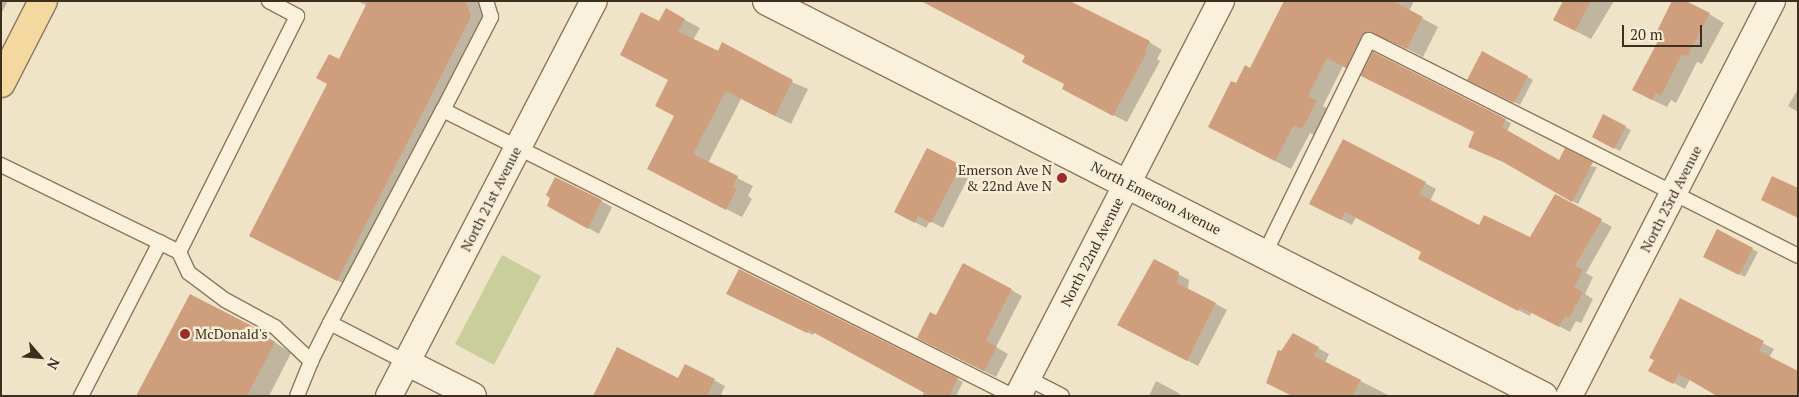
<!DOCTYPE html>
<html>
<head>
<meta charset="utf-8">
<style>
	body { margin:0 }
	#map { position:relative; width:1799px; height:397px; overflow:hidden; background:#f0e4c8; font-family:"PT Serif",serif }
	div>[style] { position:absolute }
	.green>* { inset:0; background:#c9cf9b }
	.shadow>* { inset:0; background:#0003 }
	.building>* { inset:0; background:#cf9f7d }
	.roads { filter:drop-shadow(1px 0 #8d765c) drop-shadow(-1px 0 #8d765c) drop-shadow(0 1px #8d765c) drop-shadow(0 -1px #8d765c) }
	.service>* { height:14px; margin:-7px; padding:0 7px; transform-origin:7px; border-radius:7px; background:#faf1dc }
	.minor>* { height:26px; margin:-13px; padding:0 13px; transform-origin:13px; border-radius:13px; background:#faf1dc }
	.tertiary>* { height:28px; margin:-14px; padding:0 14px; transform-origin:14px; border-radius:14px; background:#faf1dc }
	.primary>* { height:28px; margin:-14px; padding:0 14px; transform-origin:14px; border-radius:14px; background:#f3d9a0 }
	.dots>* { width:14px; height:14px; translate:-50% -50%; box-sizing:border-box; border:2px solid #f7eed8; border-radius:50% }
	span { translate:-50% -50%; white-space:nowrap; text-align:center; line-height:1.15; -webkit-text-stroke:5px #f7eed8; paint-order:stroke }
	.poi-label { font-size:14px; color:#3d2e20 }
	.right { translate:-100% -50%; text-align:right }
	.left { translate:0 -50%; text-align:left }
	.street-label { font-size:14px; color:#3d2e20 }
	.frame { position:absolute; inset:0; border:2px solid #3d2e20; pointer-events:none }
	.north { position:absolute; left:15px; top:332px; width:50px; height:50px; -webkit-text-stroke:4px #f7eed8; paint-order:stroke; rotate:117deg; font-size:14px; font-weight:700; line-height:20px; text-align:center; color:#3d2e20 }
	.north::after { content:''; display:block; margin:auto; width:18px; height:22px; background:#3d2e20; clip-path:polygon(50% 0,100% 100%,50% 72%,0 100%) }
	.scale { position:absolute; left:1622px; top:25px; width:80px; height:22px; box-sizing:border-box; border:2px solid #3d2e20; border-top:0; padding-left:6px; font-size:15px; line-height:18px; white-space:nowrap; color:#3d2e20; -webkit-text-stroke:4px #f7eed8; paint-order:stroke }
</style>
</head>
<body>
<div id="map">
	<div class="green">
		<div style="clip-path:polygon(502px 255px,541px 276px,494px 365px,455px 344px)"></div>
	</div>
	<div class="shadow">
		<div style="clip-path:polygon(1px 1px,8px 1px,1px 14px)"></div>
		<div style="clip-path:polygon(358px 1px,479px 1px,488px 27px,354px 289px,267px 245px,340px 60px,367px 6px)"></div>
		<div style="clip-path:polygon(1292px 1px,1414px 1px,1409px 11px,1438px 27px,1423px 57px,1390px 40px,1380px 41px,1374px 53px,1511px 123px,1507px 132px,1559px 162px,1597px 167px,1578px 204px,1510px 165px,1476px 132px,1343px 66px,1323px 106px,1332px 111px,1318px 137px,1310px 133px,1291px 169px,1225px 135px,1236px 85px,1250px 70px)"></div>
		<div style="clip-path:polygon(1564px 1px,1614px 1px,1591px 39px,1570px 28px)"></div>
		<div style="clip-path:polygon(666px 10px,700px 28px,693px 40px,808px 89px,791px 124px,741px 99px,708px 163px,753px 186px,748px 196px,752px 199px,742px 217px,664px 177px,676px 116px,660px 23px)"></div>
		<div style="clip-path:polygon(1709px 14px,1724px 23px,1702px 64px,1697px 62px,1676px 103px,1671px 100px,1667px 107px,1648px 98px)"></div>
		<div style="clip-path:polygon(1149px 42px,1162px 50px,1157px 59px,1160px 61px,1127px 122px,1076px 96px,1066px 85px)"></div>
		<div style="clip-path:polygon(1483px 52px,1533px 80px,1520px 105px,1474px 82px)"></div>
		<div style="clip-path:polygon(1798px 89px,1798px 112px,1788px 106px)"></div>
		<div style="clip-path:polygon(1604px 116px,1631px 130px,1620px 151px,1593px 136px)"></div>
		<div style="clip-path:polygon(960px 166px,971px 172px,943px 228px,930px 221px,926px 228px,907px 218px)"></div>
		<div style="clip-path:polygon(1425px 183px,1436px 189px,1430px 201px,1480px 227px,1531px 239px,1556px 195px,1612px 227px,1586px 273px,1593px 277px,1585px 294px,1593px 299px,1581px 323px,1576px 321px,1570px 332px,1532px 312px,1530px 316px,1430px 264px,1422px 252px,1356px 217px,1352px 225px,1322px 209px)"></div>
		<div style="clip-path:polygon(552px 197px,601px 201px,612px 207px,599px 234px,548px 205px)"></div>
		<div style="clip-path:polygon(1718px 231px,1758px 252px,1745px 277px,1710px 259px)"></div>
		<div style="clip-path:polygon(1178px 274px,1189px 280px,1188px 289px,1227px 310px,1198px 366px,1130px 331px)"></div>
		<div style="clip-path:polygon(1011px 290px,1022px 296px,996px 347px,1008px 354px,996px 377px,929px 344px,937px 317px)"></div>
		<div style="clip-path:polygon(190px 296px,257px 330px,291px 353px,269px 396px,138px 396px)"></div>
		<div style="clip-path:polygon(733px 297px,957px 379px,963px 382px,956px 396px,922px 396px,924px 392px,815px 332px,813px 335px)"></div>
		<div style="clip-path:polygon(1681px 300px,1774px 349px,1769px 358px,1690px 379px,1685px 389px,1661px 376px)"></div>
		<div style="clip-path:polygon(1318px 348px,1329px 354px,1325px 363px,1390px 396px,1293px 396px,1279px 388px)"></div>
		<div style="clip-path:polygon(679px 380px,714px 380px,725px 386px,721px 394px,724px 396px,618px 396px)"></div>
		<div style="clip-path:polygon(1156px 381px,1177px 392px,1182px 396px,1149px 396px)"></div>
	</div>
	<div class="building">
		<div style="clip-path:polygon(368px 1px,466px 1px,471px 17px,337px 281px,249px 236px,327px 84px,316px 78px,329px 54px,339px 59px)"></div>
		<div style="clip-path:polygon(921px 1px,1070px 1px,1150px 41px,1145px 51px,1147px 52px,1113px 116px,1062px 89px,1064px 84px,1022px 62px,1025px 56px)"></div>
		<div style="clip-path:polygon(1284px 1px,1393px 1px,1423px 17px,1407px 49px,1368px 31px,1361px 36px,1346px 68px,1327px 58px,1308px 96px,1317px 101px,1302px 129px,1294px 125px,1275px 161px,1208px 127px,1231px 81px,1236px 83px,1245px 65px,1250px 68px)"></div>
		<div style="clip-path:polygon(1563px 1px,1591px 1px,1575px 31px,1553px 20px)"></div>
		<div style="clip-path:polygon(1672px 1px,1686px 1px,1710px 13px,1687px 57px,1682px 54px,1661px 96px,1656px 93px,1652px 100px,1632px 90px,1658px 41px,1653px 39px)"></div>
		<div style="clip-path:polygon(666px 8px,685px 19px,678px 31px,718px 51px,722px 42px,793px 80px,775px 116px,726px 91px,693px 154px,738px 176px,733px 187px,737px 189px,726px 210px,647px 169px,674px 116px,655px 106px,668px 80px,620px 55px,641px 12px,659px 21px)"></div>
		<div style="clip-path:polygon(1482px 51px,1528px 76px,1514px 103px,1467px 80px)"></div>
		<div style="clip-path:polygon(1373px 52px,1506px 119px,1502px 127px,1559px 160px,1565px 148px,1593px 162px,1572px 202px,1503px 162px,1468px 147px,1474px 132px,1361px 76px)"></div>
		<div style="clip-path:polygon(1603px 114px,1626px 126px,1614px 149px,1592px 137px)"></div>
		<div style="clip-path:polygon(1343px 139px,1426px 182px,1419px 194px,1479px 225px,1484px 215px,1530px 237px,1555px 194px,1602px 219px,1575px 266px,1583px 270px,1574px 287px,1583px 292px,1569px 318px,1565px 316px,1559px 327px,1520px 307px,1518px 311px,1418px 259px,1421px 252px,1345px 212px,1341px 220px,1309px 204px)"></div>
		<div style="clip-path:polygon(927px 148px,961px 165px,931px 223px,918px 216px,915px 223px,894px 212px)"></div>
		<div style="clip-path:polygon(1772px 176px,1798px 188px,1798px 218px,1761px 200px)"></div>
		<div style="clip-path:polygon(555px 177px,602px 200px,588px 229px,547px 206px,550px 198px,546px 195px)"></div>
		<div style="clip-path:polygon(1717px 229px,1753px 248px,1739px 275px,1703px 257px)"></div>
		<div style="clip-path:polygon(1154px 259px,1179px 272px,1177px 283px,1216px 303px,1187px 361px,1117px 325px)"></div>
		<div style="clip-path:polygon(963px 263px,1012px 289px,986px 340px,997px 347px,984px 371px,917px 338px,930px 312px,936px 315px)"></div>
		<div style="clip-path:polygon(739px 269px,958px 378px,949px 396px,930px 396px,809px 330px,807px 333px,726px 294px)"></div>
		<div style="clip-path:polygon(190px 294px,258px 329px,256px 332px,275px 342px,247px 396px,136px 396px)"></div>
		<div style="clip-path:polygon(1680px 298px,1764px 341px,1759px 351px,1798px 371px,1798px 396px,1717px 396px,1679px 374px,1673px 384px,1648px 371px,1654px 360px,1649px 358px)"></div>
		<div style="clip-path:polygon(1293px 333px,1319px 347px,1314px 356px,1361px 380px,1352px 396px,1292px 396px,1266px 383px,1278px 350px,1281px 351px)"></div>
		<div style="clip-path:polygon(617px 347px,678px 378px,685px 364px,715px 379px,708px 394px,712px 396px,593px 396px)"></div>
	</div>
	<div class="roads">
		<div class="service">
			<div style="left:443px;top:110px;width:105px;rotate:-62.7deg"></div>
			<div style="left:491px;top:17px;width:17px;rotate:-107deg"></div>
			<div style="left:1px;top:165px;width:198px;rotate:26deg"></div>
			<div style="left:179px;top:252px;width:264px;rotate:-63.4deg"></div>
			<div style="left:297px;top:16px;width:32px;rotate:-152deg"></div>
			<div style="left:179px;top:252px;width:23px;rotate:65deg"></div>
			<div style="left:189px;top:273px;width:45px;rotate:36.9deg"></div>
			<div style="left:225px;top:300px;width:57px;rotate:28.4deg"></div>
			<div style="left:275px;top:327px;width:50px;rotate:43.4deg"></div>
			<div style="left:311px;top:361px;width:42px;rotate:-63.4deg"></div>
			<div style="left:330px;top:323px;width:85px;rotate:27.2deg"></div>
			<div style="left:1265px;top:253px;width:237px;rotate:-64deg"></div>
			<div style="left:1369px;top:40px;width:480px;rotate:26.7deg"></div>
			<div style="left:330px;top:323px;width:241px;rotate:-62.1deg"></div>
			<div style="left:443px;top:110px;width:638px;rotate:26.65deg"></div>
			<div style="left:1027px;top:378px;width:39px;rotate:27deg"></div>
			<div style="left:81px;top:396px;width:173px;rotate:-62.8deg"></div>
			<div style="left:297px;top:396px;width:38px;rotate:-68deg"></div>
		</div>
		<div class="minor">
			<div style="left:406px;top:362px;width:75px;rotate:26.9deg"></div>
			<div style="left:389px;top:396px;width:445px;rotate:-62.6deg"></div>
			<div style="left:1018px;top:396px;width:444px;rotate:-62.8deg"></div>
			<div style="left:1569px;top:396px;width:444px;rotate:-62.8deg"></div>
		</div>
		<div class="tertiary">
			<div style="left:767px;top:1px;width:871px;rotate:26.98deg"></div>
		</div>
		<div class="primary">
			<div style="left:1px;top:83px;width:92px;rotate:-62.9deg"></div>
		</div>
	</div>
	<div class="dots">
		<div style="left:1062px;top:178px;background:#9e2a2b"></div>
		<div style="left:185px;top:334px;background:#9e2a2b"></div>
	</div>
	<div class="poi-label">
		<span class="right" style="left:1052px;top:178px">Emerson Ave N<br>&amp; 22nd Ave N</span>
		<span class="left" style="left:195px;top:334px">McDonald's</span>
	</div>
	<div class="street-label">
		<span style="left:1156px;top:198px;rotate:27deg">North Emerson Avenue</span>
		<span style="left:491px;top:199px;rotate:-63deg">North 21st Avenue</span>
		<span style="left:1671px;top:199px;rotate:-63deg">North 23rd Avenue</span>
		<span style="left:1092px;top:252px;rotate:-63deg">North 22nd Avenue</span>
	</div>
	<div class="frame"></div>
	<div class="north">N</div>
	<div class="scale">20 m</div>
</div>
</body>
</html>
